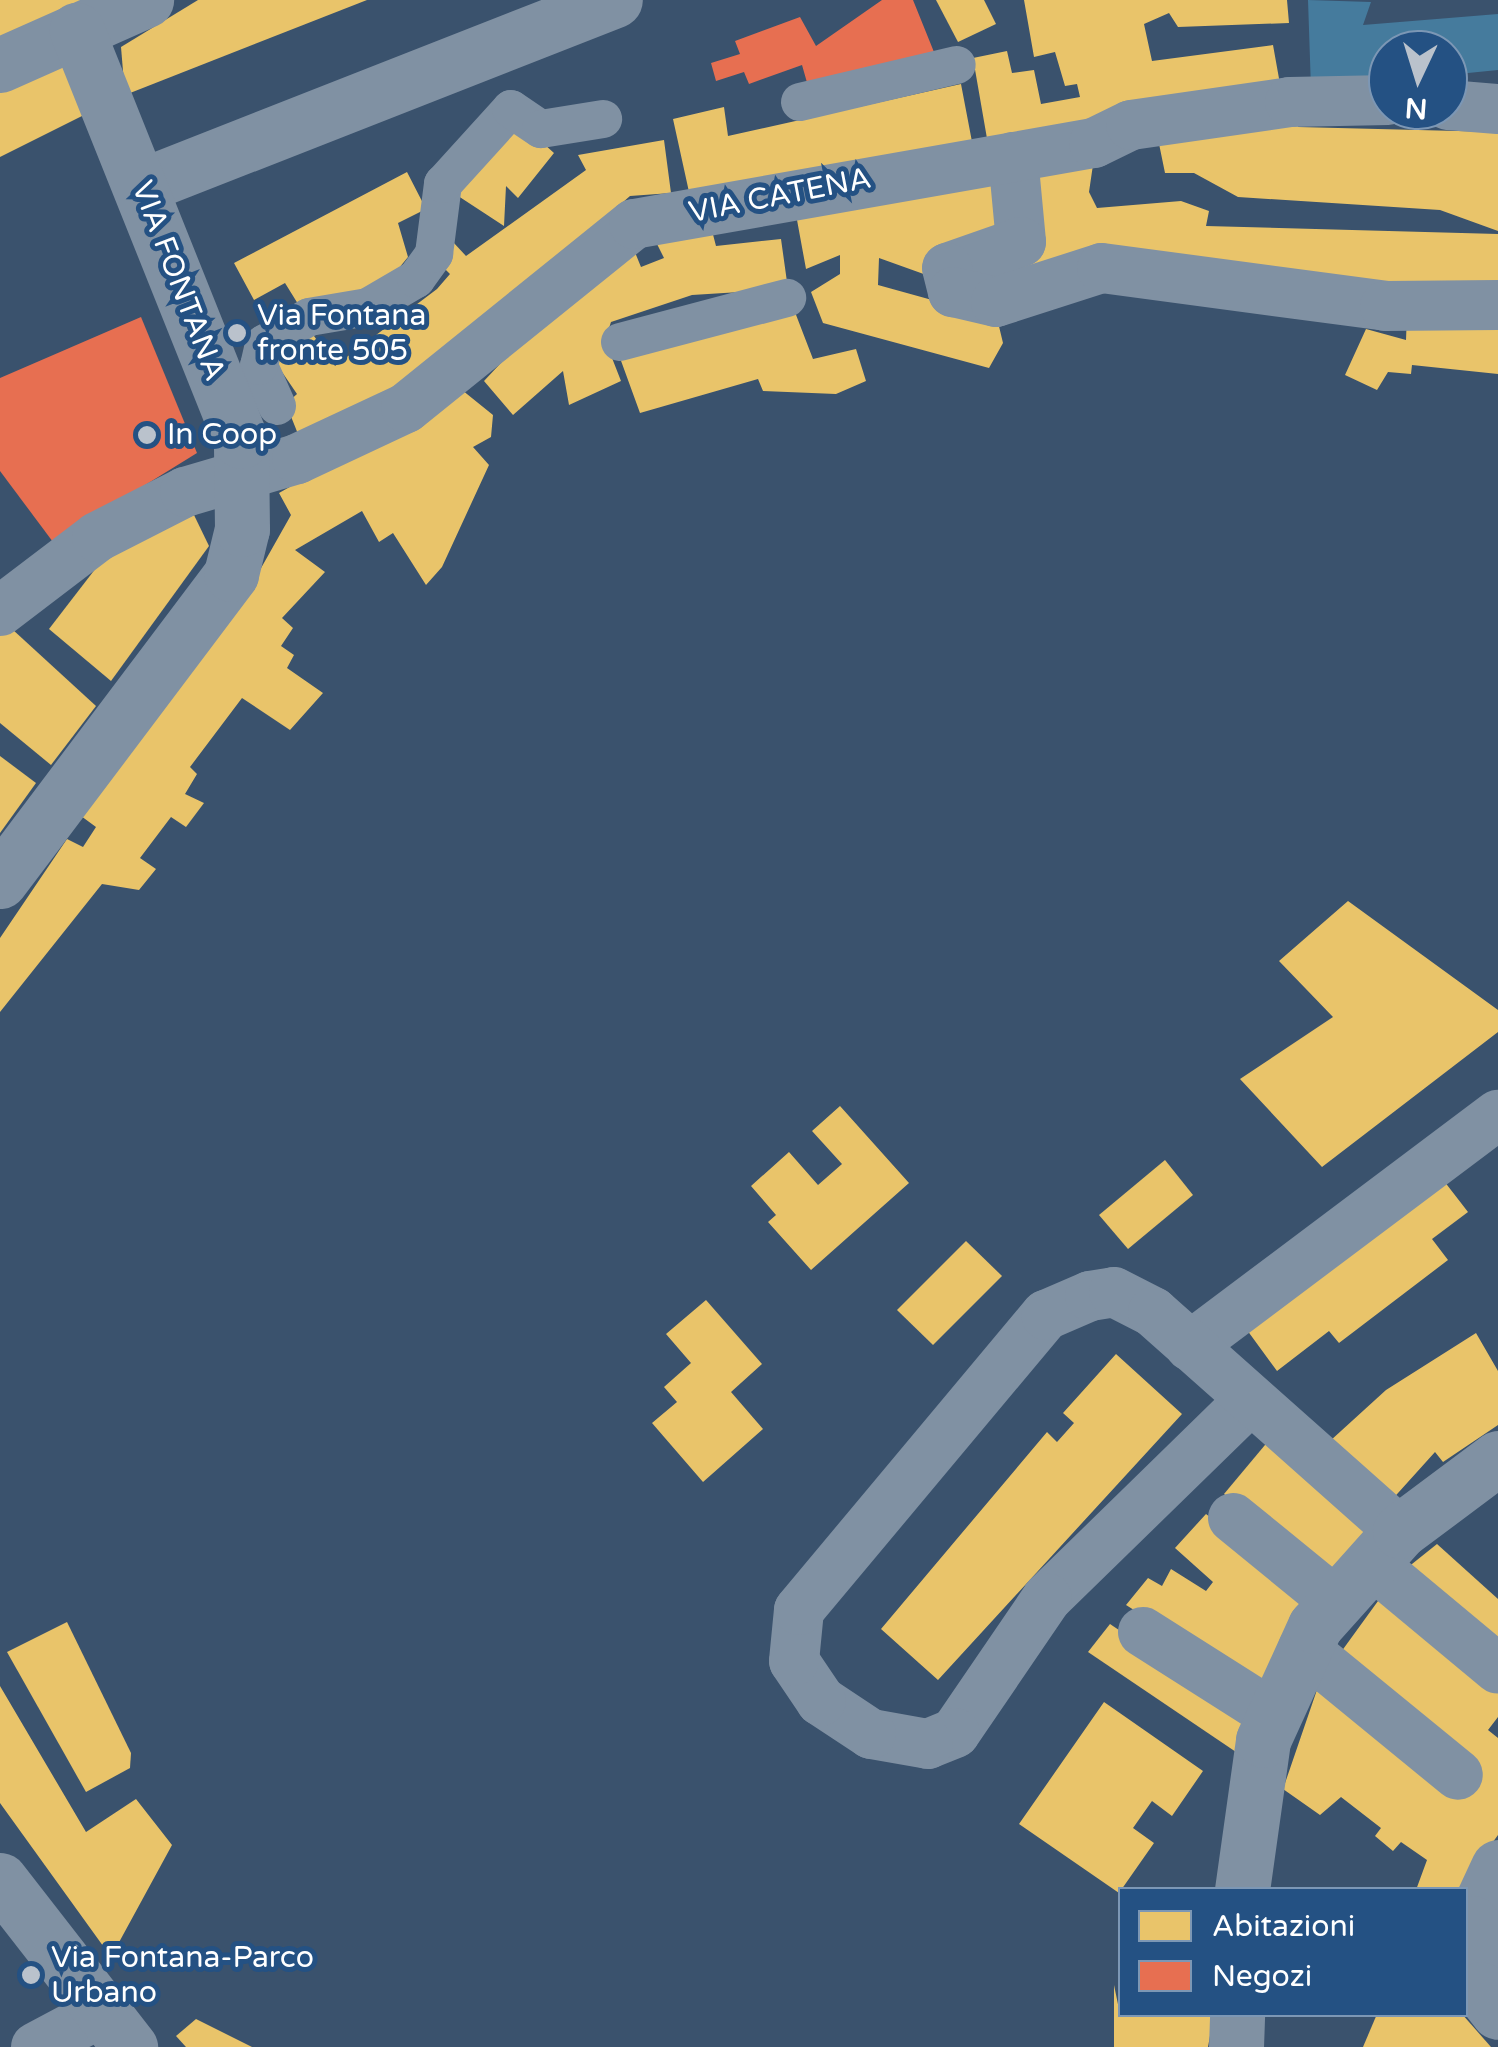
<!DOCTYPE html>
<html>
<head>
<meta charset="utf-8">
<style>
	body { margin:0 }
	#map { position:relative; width:1498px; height:2047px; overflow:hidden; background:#3a526d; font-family:"Varela Round",sans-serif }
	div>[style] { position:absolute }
	.homes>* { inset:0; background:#e9c46a }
	.shops>* { inset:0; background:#e76f51 }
	.public>* { inset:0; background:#457b9d }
	.pedestrian>* { height:38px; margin:-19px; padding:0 19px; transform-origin:19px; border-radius:19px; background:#8091a3 }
	.minor>* { height:50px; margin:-25px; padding:0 25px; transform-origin:25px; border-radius:25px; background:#8091a3 }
	.tertiary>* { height:55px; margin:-27.5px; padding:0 27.5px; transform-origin:27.5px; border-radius:27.5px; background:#8091a3 }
	.dots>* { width:28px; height:28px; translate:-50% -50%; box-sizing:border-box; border:5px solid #245183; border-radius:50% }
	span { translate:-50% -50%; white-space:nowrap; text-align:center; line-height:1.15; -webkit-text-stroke:10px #245183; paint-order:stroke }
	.street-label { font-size:30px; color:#fff }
	.poi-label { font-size:30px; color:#fff }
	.left { translate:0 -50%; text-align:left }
	.legend { position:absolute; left:1118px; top:1887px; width:350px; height:130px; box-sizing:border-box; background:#245183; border:2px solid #7c97b5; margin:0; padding:12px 18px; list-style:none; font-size:30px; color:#fff }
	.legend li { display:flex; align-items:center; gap:20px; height:50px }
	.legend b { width:50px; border:2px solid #7c97b5 }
	.north { position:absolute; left:1368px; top:30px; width:100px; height:100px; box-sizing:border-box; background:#245183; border:2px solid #7c97b5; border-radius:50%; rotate:184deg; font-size:28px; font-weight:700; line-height:40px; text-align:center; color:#fff }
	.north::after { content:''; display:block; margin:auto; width:35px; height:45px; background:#bac2cc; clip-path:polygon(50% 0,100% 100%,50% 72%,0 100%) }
</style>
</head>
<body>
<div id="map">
	<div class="homes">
		<div style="clip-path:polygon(0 0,86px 0,0 39px)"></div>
		<div style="clip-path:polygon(198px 0,367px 0,125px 95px,121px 47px)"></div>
		<div style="clip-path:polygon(936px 0,984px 0,996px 24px,958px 42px)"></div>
		<div style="clip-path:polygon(1024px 0,1287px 0,1289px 23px,1178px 27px,1169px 13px,1144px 24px,1152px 61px,1273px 45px,1280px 84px,989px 150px,973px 58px,1007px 51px,1012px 73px,1034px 70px,1041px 104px,1080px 97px,1077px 84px,1065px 86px,1055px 52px,1034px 57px)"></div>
		<div style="clip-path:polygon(63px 62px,84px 115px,0 157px,0 91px)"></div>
		<div style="clip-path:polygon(961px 84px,973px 147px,689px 192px,673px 119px,724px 107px,728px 136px)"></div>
		<div style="clip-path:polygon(1299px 117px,1298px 127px,1498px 132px,1498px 231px,1440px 210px,1238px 197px,1194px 173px,1165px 173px,1157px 134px)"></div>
		<div style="clip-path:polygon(515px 118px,554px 153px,518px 198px,506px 186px,504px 226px,449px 190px)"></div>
		<div style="clip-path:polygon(664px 140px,671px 193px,630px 196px,396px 400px,298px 434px,286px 404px,297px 394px,267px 350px,307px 326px,335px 366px,437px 289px,450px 274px,438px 262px,453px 242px,466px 256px,586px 170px,578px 155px)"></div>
		<div style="clip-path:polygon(1094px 158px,1089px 192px,1097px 208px,1181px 201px,1209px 211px,1206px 226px,1498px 234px,1498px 294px,1021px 290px,1029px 177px)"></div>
		<div style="clip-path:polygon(407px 172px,426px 209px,398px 223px,408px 257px,390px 279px,303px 312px,285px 283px,254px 300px,234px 263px)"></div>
		<div style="clip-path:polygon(1000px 180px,1009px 221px,932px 277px,879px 258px,878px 285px,997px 318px,1003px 343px,989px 368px,823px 323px,811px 292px,840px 274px,840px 255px,806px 269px,795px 209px)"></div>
		<div style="clip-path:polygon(710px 223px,716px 246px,781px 239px,788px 289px,692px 295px,611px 322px,605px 340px,621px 381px,569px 405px,563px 371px,513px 415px,484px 381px,557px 303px,632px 245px,641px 267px,664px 258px,654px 238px)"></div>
		<div style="clip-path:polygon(793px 307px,813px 359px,856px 349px,866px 381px,836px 394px,763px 391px,758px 379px,640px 413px,620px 358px)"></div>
		<div style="clip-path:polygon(1407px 313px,1498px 316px,1498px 374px,1412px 365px,1411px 374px,1388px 372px,1377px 390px,1345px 375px,1366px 329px,1406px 340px)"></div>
		<div style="clip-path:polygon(462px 390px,493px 415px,491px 437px,473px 447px,489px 465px,442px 567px,426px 585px,393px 533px,379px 542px,362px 511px,295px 550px,325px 572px,282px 618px,293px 628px,281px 646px,294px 655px,287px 668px,323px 693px,290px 730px,242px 698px,190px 767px,197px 774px,185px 794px,204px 803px,186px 827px,171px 817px,140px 858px,156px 869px,139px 890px,102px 884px,0 1012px,0 938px,67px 839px,83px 847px,96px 827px,81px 816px,243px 600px,291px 515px,279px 493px)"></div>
		<div style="clip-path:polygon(194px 515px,209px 546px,111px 681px,49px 629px,106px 555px)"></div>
		<div style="clip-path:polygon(12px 629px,96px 706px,51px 765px,0 723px,0 635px)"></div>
		<div style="clip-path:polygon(0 756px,36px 783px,0 833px)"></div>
		<div style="clip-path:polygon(1348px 901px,1498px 1010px,1498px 1032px,1322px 1167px,1240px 1079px,1333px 1017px,1279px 961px)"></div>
		<div style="clip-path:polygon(840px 1106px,909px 1183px,811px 1270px,768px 1222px,776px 1215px,751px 1186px,789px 1152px,818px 1185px,842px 1164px,812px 1131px)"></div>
		<div style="clip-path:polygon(1165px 1160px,1193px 1195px,1128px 1249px,1099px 1215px)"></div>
		<div style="clip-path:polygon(1444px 1181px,1468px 1212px,1432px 1239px,1448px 1260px,1339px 1343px,1329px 1331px,1277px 1371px,1247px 1330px)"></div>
		<div style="clip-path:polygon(966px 1241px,1002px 1276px,933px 1345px,897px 1310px)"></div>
		<div style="clip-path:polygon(706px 1300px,762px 1364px,731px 1392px,763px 1429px,703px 1482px,652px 1423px,677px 1402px,664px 1387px,691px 1363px,666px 1334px)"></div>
		<div style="clip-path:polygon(1476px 1333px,1498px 1371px,1498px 1425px,1443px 1462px,1435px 1452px,1389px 1503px,1330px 1441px,1386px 1390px)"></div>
		<div style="clip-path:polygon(1116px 1354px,1182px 1414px,938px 1680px,881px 1629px,1047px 1432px,1057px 1442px,1074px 1423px,1063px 1413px)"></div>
		<div style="clip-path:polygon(1270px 1439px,1377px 1531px,1332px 1579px,1224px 1494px)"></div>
		<div style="clip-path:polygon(1206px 1514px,1313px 1597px,1260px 1689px,1126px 1605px,1148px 1578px,1162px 1586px,1171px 1569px,1206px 1591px,1213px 1582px,1175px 1548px)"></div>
		<div style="clip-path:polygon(1437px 1544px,1498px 1599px,1498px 1652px,1402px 1572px)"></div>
		<div style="clip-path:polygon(1386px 1590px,1498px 1684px,1498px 1717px,1488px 1730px,1498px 1738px,1498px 1835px,1458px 1890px,1416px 1890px,1427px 1860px,1401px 1842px,1393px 1851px,1375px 1836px,1381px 1828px,1341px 1797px,1320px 1815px,1283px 1789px,1320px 1681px)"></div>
		<div style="clip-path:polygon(67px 1622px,131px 1753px,130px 1768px,86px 1792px,7px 1652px)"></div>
		<div style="clip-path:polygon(1110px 1624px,1248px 1717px,1236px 1752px,1088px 1652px)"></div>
		<div style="clip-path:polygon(0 1686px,86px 1832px,136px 1799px,172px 1845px,111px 1957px,0 1803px)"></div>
		<div style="clip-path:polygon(1104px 1702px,1203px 1771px,1172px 1816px,1152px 1801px,1133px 1828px,1154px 1843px,1119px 1893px,1019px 1824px)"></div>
		<div style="clip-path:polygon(1114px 1985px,1120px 2014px,1214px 2014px,1208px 2047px,1114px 2047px)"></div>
		<div style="clip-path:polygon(1377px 2014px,1462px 2014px,1491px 2047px,1363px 2047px)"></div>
		<div style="clip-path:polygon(196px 2019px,252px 2047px,186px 2047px,176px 2036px)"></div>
	</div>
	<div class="shops">
		<div style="clip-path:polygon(882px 0,913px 0,936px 57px,810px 93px,802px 65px,749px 84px,744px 72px,716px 81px,711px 63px,740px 54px,735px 41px,800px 17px,816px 46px)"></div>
		<div style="clip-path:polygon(141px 317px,197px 453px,53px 542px,0 471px,0 378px)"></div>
	</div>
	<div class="public">
		<div style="clip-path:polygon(1308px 0,1371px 2px,1363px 25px,1498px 14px,1498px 70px,1448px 75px,1448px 50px,1388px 50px,1388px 81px,1311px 89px)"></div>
	</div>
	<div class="pedestrian">
		<div style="left:800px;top:102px;width:161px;rotate:-13.3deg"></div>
		<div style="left:620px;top:342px;width:173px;rotate:-14.8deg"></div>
		<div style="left:277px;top:406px;width:44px;rotate:-114.2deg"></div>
		<div style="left:259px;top:366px;width:23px;rotate:-77deg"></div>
		<div style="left:264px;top:344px;width:52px;rotate:-31deg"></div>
		<div style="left:309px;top:317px;width:60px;rotate:-9.6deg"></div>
		<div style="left:368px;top:307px;width:56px;rotate:-30.3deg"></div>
		<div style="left:416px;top:279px;width:31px;rotate:-54deg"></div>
		<div style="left:434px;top:254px;width:71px;rotate:-82.7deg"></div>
		<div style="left:443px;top:184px;width:101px;rotate:-47.8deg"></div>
		<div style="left:511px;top:109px;width:36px;rotate:34deg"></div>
		<div style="left:541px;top:129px;width:63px;rotate:-9.2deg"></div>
	</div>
	<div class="minor">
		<div style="left:1448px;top:105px;width:50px;rotate:4.6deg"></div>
		<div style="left:1013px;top:157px;width:85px;rotate:84.6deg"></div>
		<div style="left:1021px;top:242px;width:78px;rotate:160.6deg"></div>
		<div style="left:947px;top:268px;width:25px;rotate:76deg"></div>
		<div style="left:953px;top:292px;width:44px;rotate:13.1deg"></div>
		<div style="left:996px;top:302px;width:111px;rotate:-17.8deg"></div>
		<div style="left:1102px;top:268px;width:286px;rotate:7.6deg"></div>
		<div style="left:1385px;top:306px;width:113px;rotate:-0.5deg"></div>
		<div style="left:0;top:611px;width:122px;rotate:-37.3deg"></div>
		<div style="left:97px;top:537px;width:99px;rotate:-27.1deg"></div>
		<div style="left:185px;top:492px;width:117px;rotate:-16.4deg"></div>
		<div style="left:297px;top:459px;width:120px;rotate:-25.1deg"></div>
		<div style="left:406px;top:408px;width:293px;rotate:-38.9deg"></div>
		<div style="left:634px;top:224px;width:467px;rotate:-10deg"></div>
		<div style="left:1094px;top:143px;width:41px;rotate:-25.9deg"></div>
		<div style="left:1131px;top:125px;width:161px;rotate:-8.2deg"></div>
		<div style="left:1290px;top:102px;width:98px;rotate:-1.2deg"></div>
		<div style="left:1190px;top:1346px;width:385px;rotate:-36.9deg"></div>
		<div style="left:1249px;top:1401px;width:282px;rotate:135.7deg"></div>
		<div style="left:1047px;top:1598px;width:163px;rotate:124.3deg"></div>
		<div style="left:955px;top:1733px;width:29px;rotate:158deg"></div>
		<div style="left:928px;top:1744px;width:58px;rotate:-170deg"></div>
		<div style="left:871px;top:1734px;width:60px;rotate:-146.6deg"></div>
		<div style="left:821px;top:1701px;width:48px;rotate:-124deg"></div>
		<div style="left:794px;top:1661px;width:51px;rotate:-84.4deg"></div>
		<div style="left:799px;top:1610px;width:385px;rotate:-50.1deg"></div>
		<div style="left:1046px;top:1315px;width:48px;rotate:-23.4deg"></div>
		<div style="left:1090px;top:1296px;width:24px;rotate:-9deg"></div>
		<div style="left:1114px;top:1292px;width:44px;rotate:27.1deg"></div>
		<div style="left:1153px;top:1312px;width:330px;rotate:41.6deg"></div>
		<div style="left:1233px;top:1518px;width:133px;rotate:39.2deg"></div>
		<div style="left:1371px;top:1563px;width:165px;rotate:39.8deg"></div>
		<div style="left:1143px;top:1632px;width:153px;rotate:32.4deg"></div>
		<div style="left:1303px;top:1648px;width:200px;rotate:39.3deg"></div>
		<div style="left:36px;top:2047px;width:75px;rotate:-27.9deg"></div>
	</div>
	<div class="tertiary">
		<div style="left:0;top:65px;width:160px;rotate:-24deg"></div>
		<div style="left:141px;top:186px;width:509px;rotate:-21.43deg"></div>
		<div style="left:0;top:881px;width:384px;rotate:-53deg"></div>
		<div style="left:231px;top:574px;width:46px;rotate:-76.3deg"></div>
		<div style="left:242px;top:529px;width:88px;rotate:-90.7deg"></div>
		<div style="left:241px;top:441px;width:443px;rotate:-111.8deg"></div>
		<div style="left:1498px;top:1867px;width:62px;rotate:114.9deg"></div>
		<div style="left:1472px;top:1923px;width:66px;rotate:83.1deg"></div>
		<div style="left:1480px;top:1989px;width:29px;rotate:52deg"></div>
		<div style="left:0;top:1880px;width:212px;rotate:52.1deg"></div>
		<div style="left:1242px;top:1890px;width:151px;rotate:-82deg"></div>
		<div style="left:1263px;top:1740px;width:125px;rotate:-65.5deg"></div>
		<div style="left:1315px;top:1626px;width:127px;rotate:-48.2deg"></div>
		<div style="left:1400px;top:1531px;width:122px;rotate:-36.7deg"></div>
		<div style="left:1236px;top:2047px;width:33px;rotate:-88deg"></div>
	</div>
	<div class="dots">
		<div style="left:237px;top:333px;background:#bac2cc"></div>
		<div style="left:147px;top:435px;background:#bac2cc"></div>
		<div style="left:31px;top:1975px;background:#bac2cc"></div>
	</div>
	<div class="street-label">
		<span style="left:780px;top:196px;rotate:-11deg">VIA CATENA</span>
		<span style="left:178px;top:281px;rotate:69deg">VIA FONTANA</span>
	</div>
	<div class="poi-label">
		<span class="left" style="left:257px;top:333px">Via Fontana<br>fronte 505</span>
		<span class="left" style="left:167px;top:435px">In Coop</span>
		<span class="left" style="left:51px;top:1975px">Via Fontana-Parco<br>Urbano</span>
	</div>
	<ul class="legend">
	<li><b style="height:28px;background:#e9c46a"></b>Abitazioni</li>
	<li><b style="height:28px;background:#e76f51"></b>Negozi</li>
	</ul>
	<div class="north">N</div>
</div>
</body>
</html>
